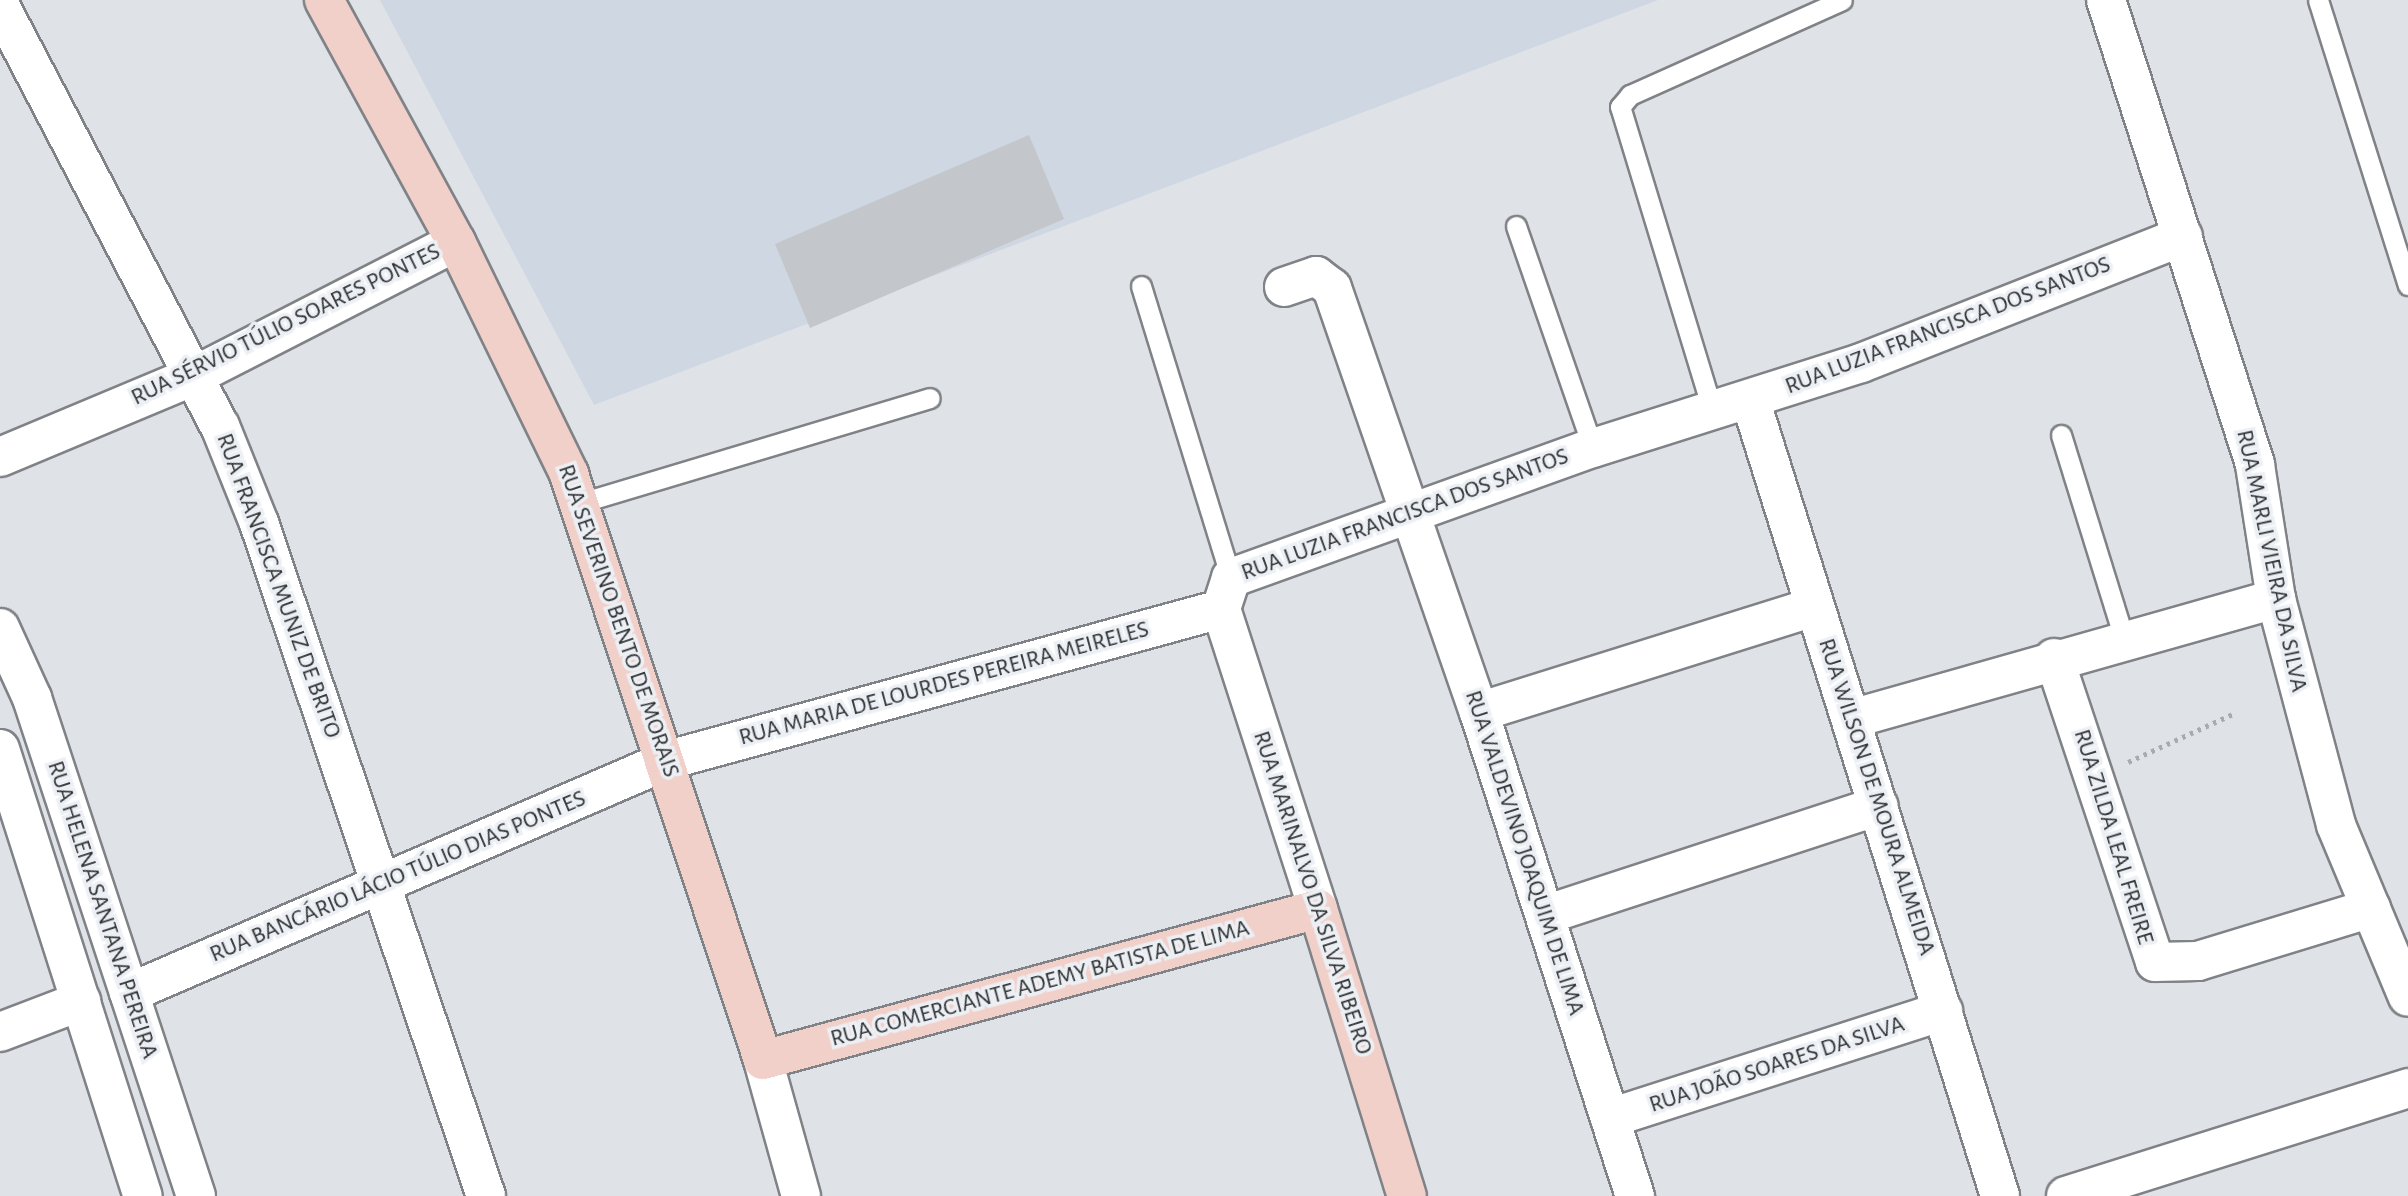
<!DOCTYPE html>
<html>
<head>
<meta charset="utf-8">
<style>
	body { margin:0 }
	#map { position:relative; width:2408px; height:1196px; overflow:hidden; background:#dfe3e7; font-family:"Alegreya Sans",sans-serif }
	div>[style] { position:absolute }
	.built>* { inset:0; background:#cfd7e2 }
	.building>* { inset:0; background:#c3c6cb }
	.path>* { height:4.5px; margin-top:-2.25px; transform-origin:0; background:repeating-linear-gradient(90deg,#a8abae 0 3.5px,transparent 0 8.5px) }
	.roads { filter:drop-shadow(2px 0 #7f8286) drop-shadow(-2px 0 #7f8286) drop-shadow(0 2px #7f8286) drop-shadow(0 -2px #7f8286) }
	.lane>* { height:19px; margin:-9.5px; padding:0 9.5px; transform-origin:9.5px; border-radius:9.5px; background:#fff }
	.street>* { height:38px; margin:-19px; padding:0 19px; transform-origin:19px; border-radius:19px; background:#fff }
	.secondary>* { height:38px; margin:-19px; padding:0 19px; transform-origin:19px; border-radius:19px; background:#f2d0ca }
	span { translate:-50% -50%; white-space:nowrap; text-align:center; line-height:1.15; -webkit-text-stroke:7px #ecf0f5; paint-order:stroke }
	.street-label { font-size:24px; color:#313334 }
</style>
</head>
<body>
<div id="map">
	<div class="built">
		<div style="clip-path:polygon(380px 0,1658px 0,594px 405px)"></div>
	</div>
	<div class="building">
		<div style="clip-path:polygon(1029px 135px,1064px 219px,810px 328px,775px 244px)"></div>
	</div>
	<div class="path">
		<div style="left:2128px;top:762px;width:115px;rotate:-24.6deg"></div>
	</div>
	<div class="roads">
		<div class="lane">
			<div style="left:2318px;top:0;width:299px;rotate:72.5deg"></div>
			<div style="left:1516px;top:226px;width:235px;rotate:70.9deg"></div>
			<div style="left:1141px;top:286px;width:306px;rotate:72.9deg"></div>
			<div style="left:1712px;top:409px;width:316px;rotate:-106.9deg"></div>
			<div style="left:1620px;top:107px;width:16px;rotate:-50deg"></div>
			<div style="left:1630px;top:95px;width:232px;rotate:-24.1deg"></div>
			<div style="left:2061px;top:435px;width:213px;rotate:72.8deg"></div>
			<div style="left:580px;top:503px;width:365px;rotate:-16.7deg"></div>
		</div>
		<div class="street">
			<div style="left:2106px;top:0;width:488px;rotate:72.2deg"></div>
			<div style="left:2255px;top:465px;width:136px;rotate:81.1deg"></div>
			<div style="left:2276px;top:599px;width:234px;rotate:75.1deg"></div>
			<div style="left:2336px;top:825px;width:186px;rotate:67.3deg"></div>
			<div style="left:0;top:6px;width:474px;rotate:62.4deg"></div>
			<div style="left:220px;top:426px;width:105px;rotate:68.1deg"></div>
			<div style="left:259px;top:523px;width:710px;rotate:71.36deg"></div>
			<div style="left:1284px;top:287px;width:34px;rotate:-19deg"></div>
			<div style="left:1316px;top:276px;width:20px;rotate:37deg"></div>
			<div style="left:1332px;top:288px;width:449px;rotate:70.9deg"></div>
			<div style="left:1479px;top:712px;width:509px;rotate:72.14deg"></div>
			<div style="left:1750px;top:399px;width:835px;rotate:72.58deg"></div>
			<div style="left:0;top:457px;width:210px;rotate:-22.7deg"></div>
			<div style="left:194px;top:376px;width:294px;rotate:-27.1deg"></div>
			<div style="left:0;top:628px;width:77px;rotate:65.4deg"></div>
			<div style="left:32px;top:698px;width:524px;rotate:71.77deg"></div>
			<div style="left:2054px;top:658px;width:320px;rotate:71.6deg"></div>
			<div style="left:2155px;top:962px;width:43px;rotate:-1.3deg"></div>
			<div style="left:2198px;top:961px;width:181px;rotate:-17deg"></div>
			<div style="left:1479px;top:712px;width:352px;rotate:-17.4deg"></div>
			<div style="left:1851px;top:719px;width:442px;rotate:-15.8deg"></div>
			<div style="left:0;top:749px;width:469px;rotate:72.3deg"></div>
			<div style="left:1318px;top:909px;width:315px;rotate:-107.9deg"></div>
			<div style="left:1221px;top:609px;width:33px;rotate:-72deg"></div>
			<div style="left:1231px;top:578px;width:385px;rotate:-19.8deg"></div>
			<div style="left:1593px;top:448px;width:281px;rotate:-17.6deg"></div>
			<div style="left:1861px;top:363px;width:346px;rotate:-21.5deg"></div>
			<div style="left:1545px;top:915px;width:351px;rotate:-18.1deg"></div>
			<div style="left:129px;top:993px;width:587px;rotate:-23.38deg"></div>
			<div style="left:668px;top:760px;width:573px;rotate:-15.27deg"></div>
			<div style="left:0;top:1032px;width:87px;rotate:-20.9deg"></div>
			<div style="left:763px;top:1060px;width:141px;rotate:74.4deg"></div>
			<div style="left:1610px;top:1118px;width:350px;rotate:-17.8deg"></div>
			<div style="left:2066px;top:1196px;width:359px;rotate:-17.5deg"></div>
		</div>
		<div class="secondary">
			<div style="left:324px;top:0;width:276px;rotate:61.4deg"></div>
			<div style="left:456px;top:242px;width:258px;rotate:64deg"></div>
			<div style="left:569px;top:474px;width:617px;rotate:71.68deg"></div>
			<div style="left:763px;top:1060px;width:575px;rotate:-15.22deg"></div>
			<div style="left:1318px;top:909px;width:300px;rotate:72.8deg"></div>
		</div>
	</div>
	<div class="street-label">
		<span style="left:286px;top:325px;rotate:-26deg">RUA SÉRVIO TÚLIO SOARES PONTES</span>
		<span style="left:1948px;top:326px;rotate:-21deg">RUA LUZIA FRANCISCA DOS SANTOS</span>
		<span style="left:1405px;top:515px;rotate:-20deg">RUA LUZIA FRANCISCA DOS SANTOS</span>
		<span style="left:2271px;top:561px;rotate:78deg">RUA MARLI VIEIRA DA SILVA</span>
		<span style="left:278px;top:586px;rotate:70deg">RUA FRANCISCA MUNIZ DE BRITO</span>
		<span style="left:618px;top:621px;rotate:71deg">RUA SEVERINO BENTO DE MORAIS</span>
		<span style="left:944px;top:684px;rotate:-15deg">RUA MARIA DE LOURDES PEREIRA MEIRELES</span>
		<span style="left:1876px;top:797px;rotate:72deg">RUA WILSON DE MOURA ALMEIDA</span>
		<span style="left:2113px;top:837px;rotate:73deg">RUA ZILDA LEAL FREIRE</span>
		<span style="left:1524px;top:853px;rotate:72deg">RUA VALDEVINO JOAQUIM DE LIMA</span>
		<span style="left:398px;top:877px;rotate:-23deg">RUA BANCÁRIO LÁCIO TÚLIO DIAS PONTES</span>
		<span style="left:1312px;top:893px;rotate:72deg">RUA MARINALVO DA SILVA RIBEIRO</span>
		<span style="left:102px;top:910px;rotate:72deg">RUA HELENA SANTANA PEREIRA</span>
		<span style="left:1040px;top:984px;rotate:-15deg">RUA COMERCIANTE ADEMY BATISTA DE LIMA</span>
		<span style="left:1777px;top:1065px;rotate:-18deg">RUA JOÃO SOARES DA SILVA</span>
	</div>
</div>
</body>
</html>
